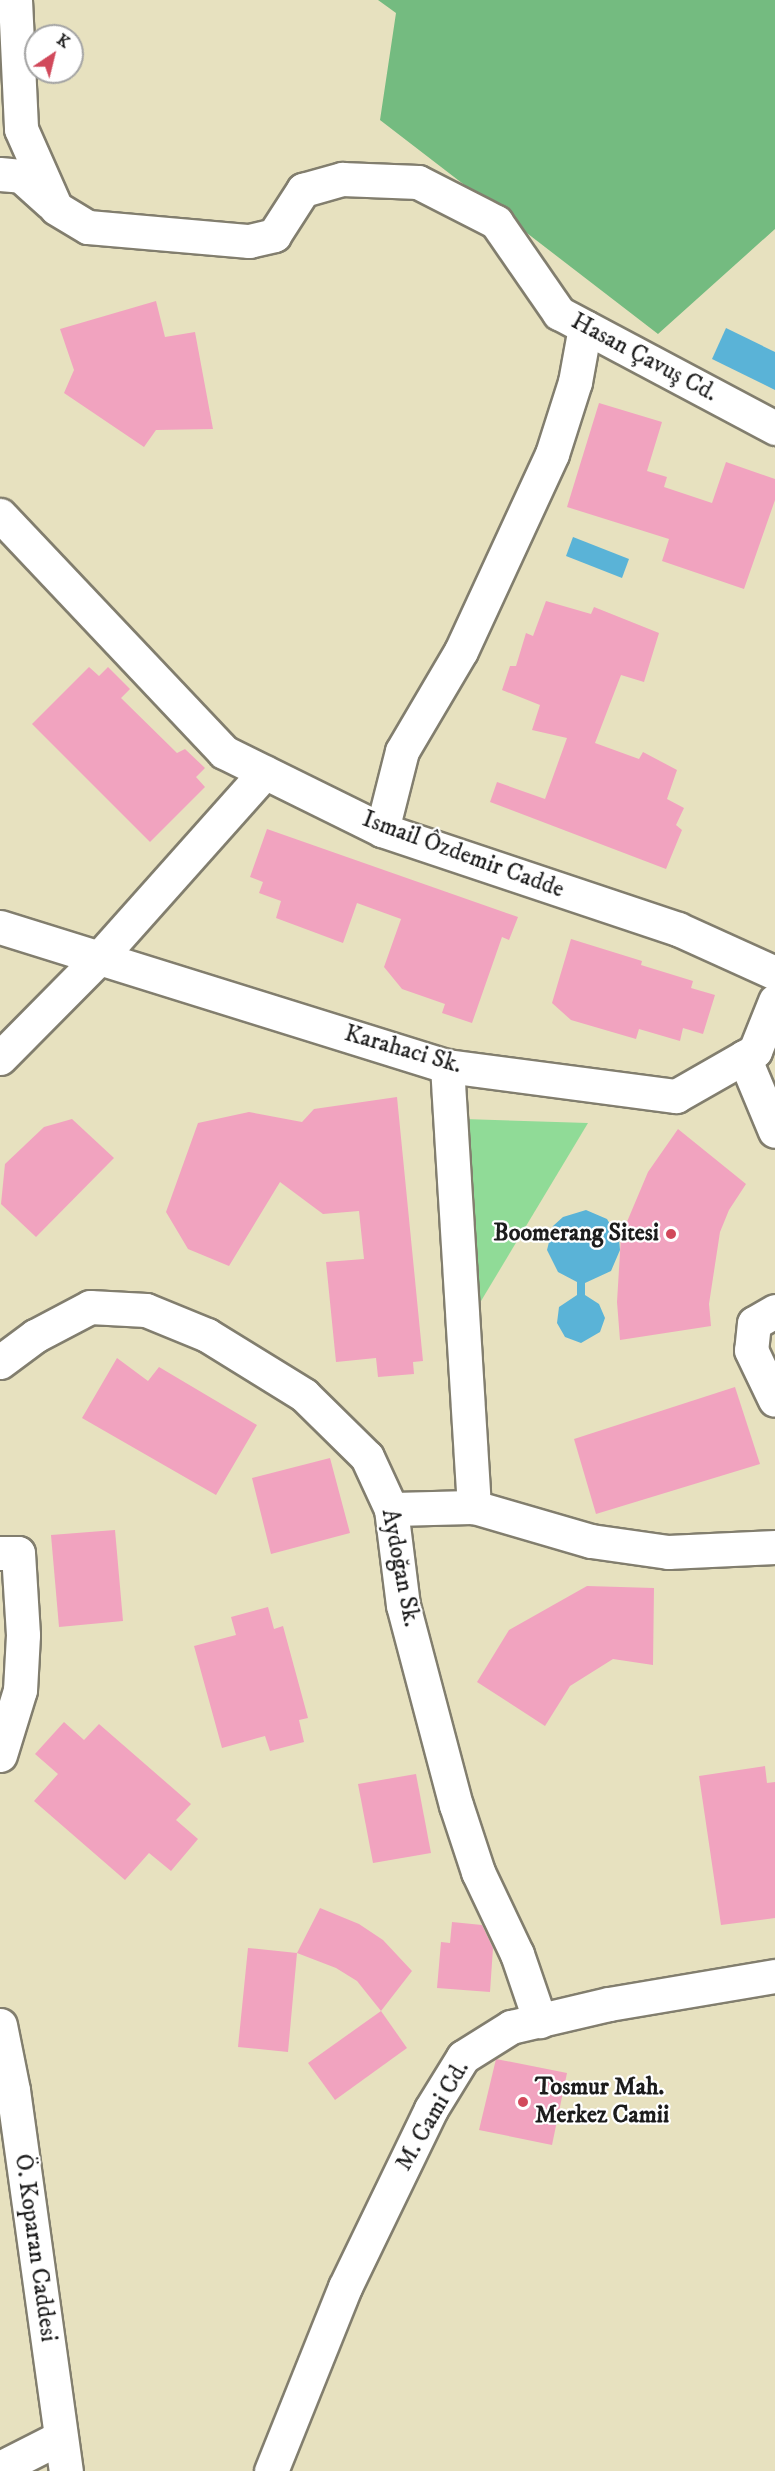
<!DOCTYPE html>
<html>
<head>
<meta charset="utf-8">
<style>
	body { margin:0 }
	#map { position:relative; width:775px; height:2471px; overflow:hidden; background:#e7e1bf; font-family:"IM FELL DW Pica",serif }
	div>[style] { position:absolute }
	.green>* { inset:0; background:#90db97 }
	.forest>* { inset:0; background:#74bb80 }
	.water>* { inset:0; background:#5ab3d7 }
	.building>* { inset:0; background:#f1a3bf }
	.roads { filter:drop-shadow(2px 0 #827e6e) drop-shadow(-2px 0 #827e6e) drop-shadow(0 2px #827e6e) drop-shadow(0 -2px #827e6e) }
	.minor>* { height:33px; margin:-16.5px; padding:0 16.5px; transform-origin:16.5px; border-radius:16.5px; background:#fff }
	.dots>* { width:16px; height:16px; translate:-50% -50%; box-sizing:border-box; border:3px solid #fff; border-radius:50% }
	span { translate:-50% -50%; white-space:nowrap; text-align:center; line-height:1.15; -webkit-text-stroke:4.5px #fff; paint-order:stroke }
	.street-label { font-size:24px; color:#1c1c1c }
	.poi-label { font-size:24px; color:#1c1c1c; font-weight:700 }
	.right { translate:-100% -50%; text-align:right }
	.left { translate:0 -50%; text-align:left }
	.north { position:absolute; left:24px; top:24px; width:60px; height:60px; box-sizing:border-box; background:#fff; border:2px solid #a4a4a4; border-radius:50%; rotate:35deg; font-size:16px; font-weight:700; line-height:24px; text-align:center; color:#1c1c1c }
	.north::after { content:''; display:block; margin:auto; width:21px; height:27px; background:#d1495b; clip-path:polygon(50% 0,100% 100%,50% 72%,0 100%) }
</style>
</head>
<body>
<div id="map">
	<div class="green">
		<div style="clip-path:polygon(464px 1119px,588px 1123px,475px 1311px)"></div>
	</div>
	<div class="forest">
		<div style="clip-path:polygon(378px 0,775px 0,775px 229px,658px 334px,380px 120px,396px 13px)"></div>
	</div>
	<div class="water">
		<div style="clip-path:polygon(726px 328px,775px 352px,775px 390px,712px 359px)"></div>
		<div style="clip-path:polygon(573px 537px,629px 559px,622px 578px,566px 556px)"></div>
		<div style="clip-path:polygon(586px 1210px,607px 1219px,619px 1239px,620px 1250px,611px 1271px,585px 1283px,585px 1295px,599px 1304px,605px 1318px,600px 1332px,581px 1343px,565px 1337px,557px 1323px,559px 1307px,577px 1295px,577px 1282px,558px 1272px,547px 1250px,553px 1226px,563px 1217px)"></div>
	</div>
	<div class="building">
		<div style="clip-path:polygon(156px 301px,165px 337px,195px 332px,213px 429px,156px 430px,144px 447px,64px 393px,74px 370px,60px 329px)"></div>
		<div style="clip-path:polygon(599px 403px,662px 422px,647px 471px,667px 477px,664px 487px,712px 503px,726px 462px,775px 479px,775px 500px,744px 589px,662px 561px,669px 539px,567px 507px)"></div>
		<div style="clip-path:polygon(546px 601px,591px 614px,594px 607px,659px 633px,644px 682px,621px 675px,595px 743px,639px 759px,643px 752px,677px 770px,667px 799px,684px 808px,676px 825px,682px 830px,666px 869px,490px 802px,497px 782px,545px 799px,567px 738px,532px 730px,540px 705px,502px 690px,510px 666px,516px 666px,526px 633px,533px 636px)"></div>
		<div style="clip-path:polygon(89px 667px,99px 676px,108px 667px,130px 689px,121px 698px,177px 753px,185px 749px,205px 768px,196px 777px,205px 787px,150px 842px,32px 724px)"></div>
		<div style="clip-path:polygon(267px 829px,518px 917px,509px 940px,502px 937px,472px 1023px,442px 1013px,445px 1004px,402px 989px,384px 967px,401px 919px,357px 903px,343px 943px,276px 918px,281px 901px,259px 893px,263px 882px,250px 877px)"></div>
		<div style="clip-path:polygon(571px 939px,642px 961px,641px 965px,693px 981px,691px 988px,715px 995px,703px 1034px,683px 1028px,680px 1041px,639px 1029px,636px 1039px,571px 1020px,552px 1003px)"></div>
		<div style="clip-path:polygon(397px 1097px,423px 1361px,413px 1362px,414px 1374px,378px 1377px,376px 1358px,336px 1362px,326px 1262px,364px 1259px,359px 1211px,323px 1214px,280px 1182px,229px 1266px,188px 1249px,166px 1212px,198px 1123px,249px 1112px,302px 1122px,314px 1109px)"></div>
		<div style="clip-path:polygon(72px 1119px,114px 1158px,36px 1237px,1px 1204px,5px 1164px,44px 1127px)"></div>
		<div style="clip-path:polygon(678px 1129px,746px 1184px,729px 1210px,720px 1232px,709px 1304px,711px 1326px,620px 1340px,617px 1302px,621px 1236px,648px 1172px)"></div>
		<div style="clip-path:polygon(117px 1358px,148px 1381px,159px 1367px,257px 1425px,216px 1495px,82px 1418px)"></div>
		<div style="clip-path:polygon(735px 1387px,760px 1464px,596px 1514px,574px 1439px)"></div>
		<div style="clip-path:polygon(330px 1458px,350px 1533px,271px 1554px,252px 1478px)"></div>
		<div style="clip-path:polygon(115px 1530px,123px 1621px,59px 1627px,51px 1535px)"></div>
		<div style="clip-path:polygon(587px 1586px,654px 1588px,653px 1665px,613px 1659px,570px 1686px,545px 1726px,477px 1682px,509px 1630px)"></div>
		<div style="clip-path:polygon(268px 1607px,274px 1629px,283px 1626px,308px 1718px,299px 1720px,304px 1742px,270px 1751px,265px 1736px,222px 1748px,194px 1646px,236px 1635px,231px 1617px)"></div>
		<div style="clip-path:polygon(64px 1722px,84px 1740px,99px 1724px,191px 1804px,176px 1820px,198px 1839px,171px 1871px,149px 1853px,125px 1880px,34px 1801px,58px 1774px,35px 1754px)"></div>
		<div style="clip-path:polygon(765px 1766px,767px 1783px,775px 1782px,775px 1918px,721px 1925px,699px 1776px)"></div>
		<div style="clip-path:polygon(416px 1774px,431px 1853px,373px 1863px,358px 1784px)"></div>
		<div style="clip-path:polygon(320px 1908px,359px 1924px,383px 1940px,412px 1971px,381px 2011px,357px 1981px,336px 1968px,297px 1953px)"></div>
		<div style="clip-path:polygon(452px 1922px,482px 1925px,493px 1948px,490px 1992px,437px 1988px,441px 1942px,450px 1943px)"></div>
		<div style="clip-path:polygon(248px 1948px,297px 1953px,288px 2052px,238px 2047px)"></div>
		<div style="clip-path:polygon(381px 2011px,407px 2048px,335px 2100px,308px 2063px)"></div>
		<div style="clip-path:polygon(496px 2059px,567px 2073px,552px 2145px,479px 2130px)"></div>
	</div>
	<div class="roads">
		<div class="minor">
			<div style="left:15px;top:0;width:129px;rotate:87.3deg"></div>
			<div style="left:21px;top:129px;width:86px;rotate:66.1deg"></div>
			<div style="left:56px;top:208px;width:37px;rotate:31deg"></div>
			<div style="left:88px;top:227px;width:162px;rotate:5deg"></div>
			<div style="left:249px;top:241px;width:26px;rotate:-13deg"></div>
			<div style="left:274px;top:235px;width:54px;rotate:-57.2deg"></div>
			<div style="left:303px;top:190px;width:41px;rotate:-15.8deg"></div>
			<div style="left:342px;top:179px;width:76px;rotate:2.3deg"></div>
			<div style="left:418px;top:182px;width:88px;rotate:27.1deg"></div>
			<div style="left:496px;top:222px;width:111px;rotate:55.3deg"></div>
			<div style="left:559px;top:313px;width:245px;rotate:28deg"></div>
			<div style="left:0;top:174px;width:21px;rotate:5deg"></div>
			<div style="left:21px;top:176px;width:40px;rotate:42deg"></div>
			<div style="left:0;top:515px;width:326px;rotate:46.6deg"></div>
			<div style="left:224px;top:752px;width:176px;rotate:26.3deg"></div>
			<div style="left:382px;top:830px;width:312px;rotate:18.5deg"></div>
			<div style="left:678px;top:929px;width:107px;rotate:24.4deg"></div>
			<div style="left:382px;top:830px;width:81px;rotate:-75.8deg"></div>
			<div style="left:402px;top:751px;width:116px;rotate:-59.5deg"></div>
			<div style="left:461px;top:651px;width:217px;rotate:-65.2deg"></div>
			<div style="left:552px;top:454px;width:76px;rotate:-72.3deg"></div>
			<div style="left:575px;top:382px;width:56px;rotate:-79.7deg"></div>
			<div style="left:0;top:927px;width:468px;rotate:17.3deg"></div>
			<div style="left:447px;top:1066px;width:231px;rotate:7.5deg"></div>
			<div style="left:676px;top:1096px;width:91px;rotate:-29.7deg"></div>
			<div style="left:755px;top:1051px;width:54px;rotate:-68.2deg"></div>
			<div style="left:744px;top:1057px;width:80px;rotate:67.3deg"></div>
			<div style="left:0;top:1058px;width:144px;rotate:-45.3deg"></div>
			<div style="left:101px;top:956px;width:246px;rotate:-48.3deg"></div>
			<div style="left:447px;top:1066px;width:442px;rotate:86.5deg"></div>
			<div style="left:474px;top:1507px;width:122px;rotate:16.2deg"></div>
			<div style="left:591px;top:1541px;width:78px;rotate:8.1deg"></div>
			<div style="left:668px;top:1552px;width:107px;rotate:-2.7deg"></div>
			<div style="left:775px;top:1311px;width:24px;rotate:150deg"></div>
			<div style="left:754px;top:1323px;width:27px;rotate:96deg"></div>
			<div style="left:751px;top:1350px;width:55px;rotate:64.4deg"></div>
			<div style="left:0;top:1362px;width:44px;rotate:-36.6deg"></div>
			<div style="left:35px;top:1336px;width:62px;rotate:-27.8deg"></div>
			<div style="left:90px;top:1307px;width:56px;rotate:3.1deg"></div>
			<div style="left:146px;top:1310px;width:66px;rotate:22.3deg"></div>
			<div style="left:207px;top:1335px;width:114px;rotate:31.7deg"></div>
			<div style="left:304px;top:1395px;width:88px;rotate:44.5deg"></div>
			<div style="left:367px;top:1457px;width:57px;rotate:65.2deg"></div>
			<div style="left:391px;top:1509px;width:97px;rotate:82.9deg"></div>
			<div style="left:403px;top:1605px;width:207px;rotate:75.2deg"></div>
			<div style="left:456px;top:1805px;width:71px;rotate:71.8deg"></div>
			<div style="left:478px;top:1872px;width:91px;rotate:64.6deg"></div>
			<div style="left:517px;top:1954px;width:71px;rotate:71.1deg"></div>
			<div style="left:391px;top:1509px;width:83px;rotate:-1.4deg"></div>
			<div style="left:0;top:1553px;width:18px"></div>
			<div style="left:18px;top:1553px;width:82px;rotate:86.5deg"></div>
			<div style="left:23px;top:1635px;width:55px;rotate:93.1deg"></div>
			<div style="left:20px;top:1690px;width:68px;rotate:107.1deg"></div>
			<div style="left:0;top:2025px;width:66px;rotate:78.7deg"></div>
			<div style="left:13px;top:2090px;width:385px;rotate:82.1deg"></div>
			<div style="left:0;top:2468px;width:68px;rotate:-26.9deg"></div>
			<div style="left:271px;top:2471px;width:198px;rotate:-68.1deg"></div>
			<div style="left:345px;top:2287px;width:198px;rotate:-64.2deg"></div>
			<div style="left:431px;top:2109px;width:61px;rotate:-58.4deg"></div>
			<div style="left:463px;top:2057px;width:57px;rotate:-32deg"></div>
			<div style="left:511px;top:2027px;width:101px;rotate:-13.2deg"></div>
			<div style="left:609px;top:2004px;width:168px;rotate:-9.6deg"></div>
		</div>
	</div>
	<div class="dots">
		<div style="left:671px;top:1234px;background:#d1495b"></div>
		<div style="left:523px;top:2102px;background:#d1495b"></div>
	</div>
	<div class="street-label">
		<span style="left:644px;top:358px;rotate:28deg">Hasan Çavuş Cd.</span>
		<span style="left:463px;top:855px;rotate:20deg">Ismail Ôzdemir Cadde</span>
		<span style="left:403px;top:1050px;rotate:16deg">Karahaci Sk.</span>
		<span style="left:400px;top:1568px;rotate:79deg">Aydoğan Sk.</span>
		<span style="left:433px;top:2116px;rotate:-60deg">M. Cami Cd.</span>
		<span style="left:35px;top:2248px;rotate:82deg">Ö. Koparan Caddesi</span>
	</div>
	<div class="poi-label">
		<span class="right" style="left:659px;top:1234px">Boomerang Sitesi</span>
		<span class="left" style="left:535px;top:2102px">Tosmur Mah.<br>Merkez Camii</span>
	</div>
	<div class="north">K</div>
</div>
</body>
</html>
